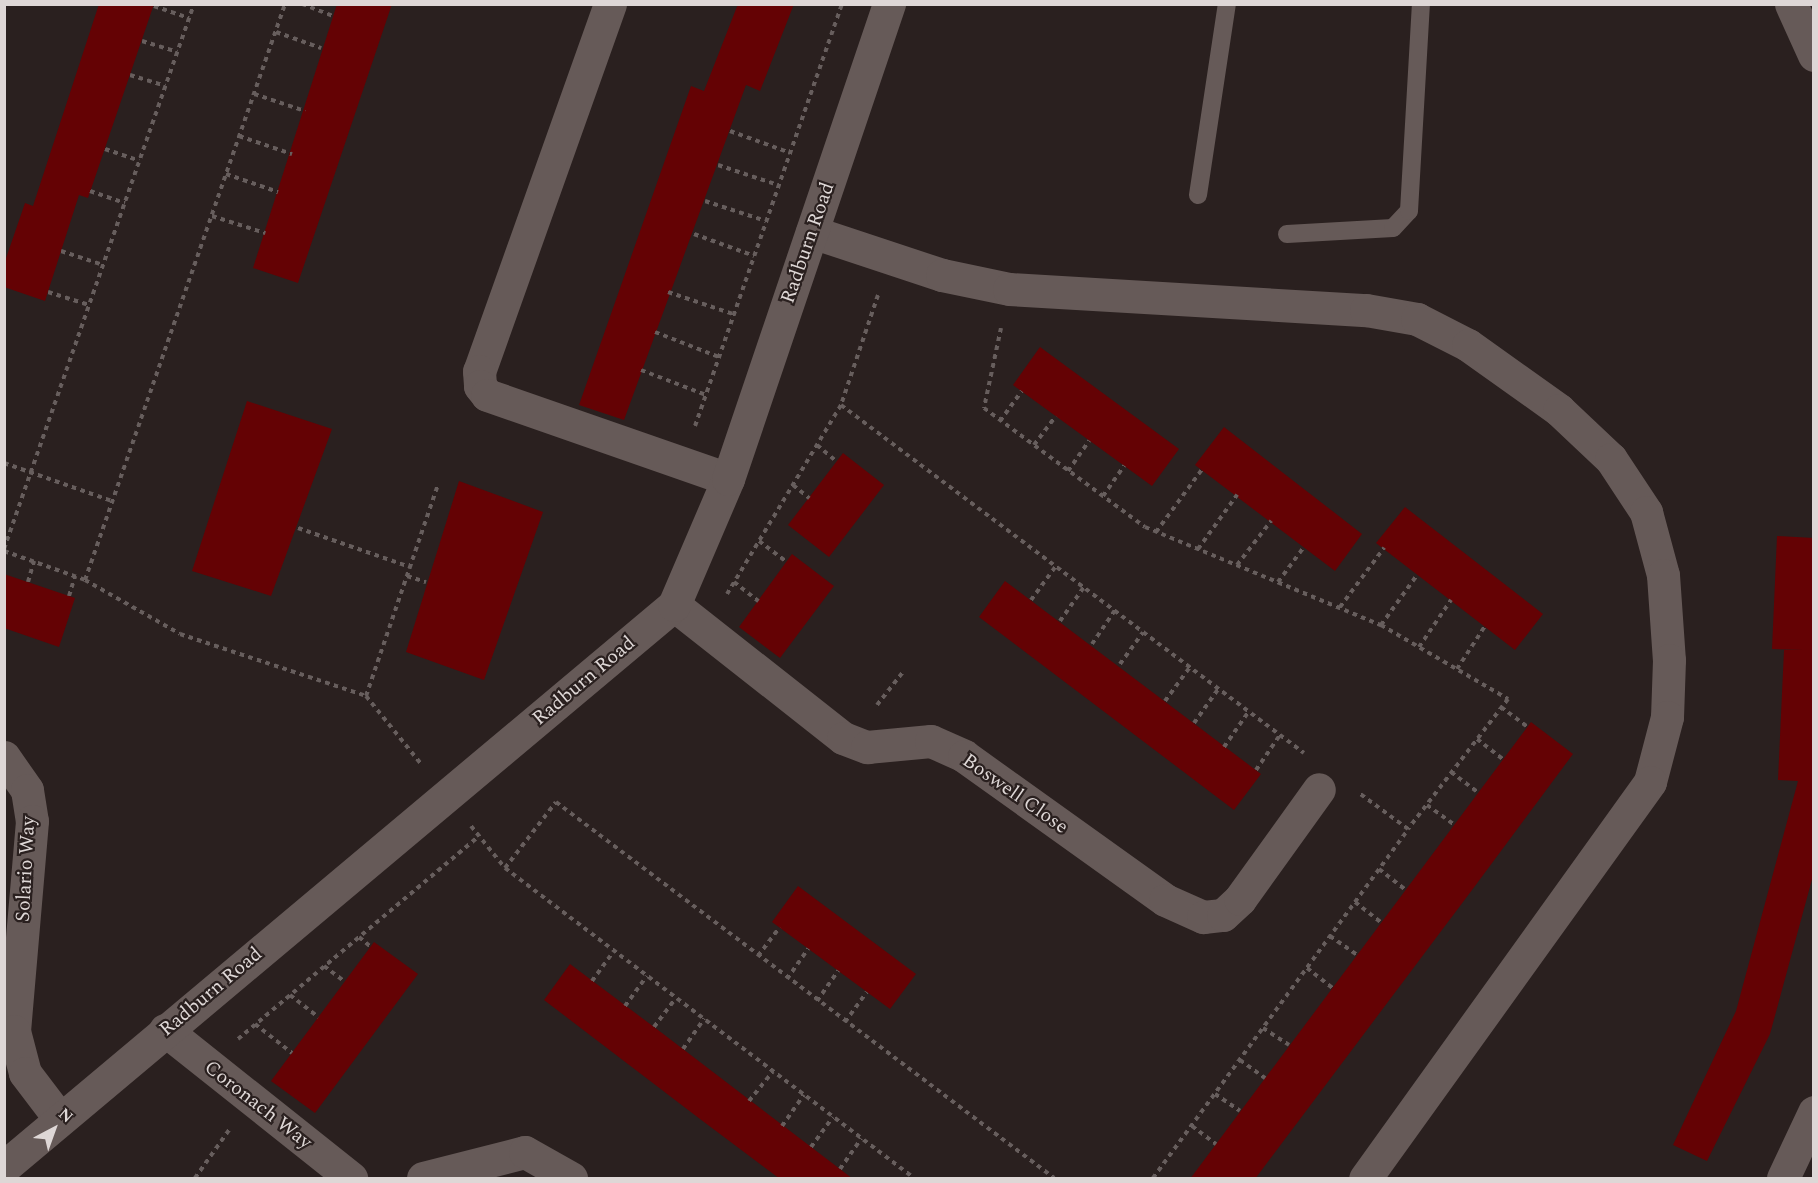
<!DOCTYPE html>
<html>
<head>
<meta charset="utf-8">
<style>
	body { margin:0 }
	#map { position:relative; width:1818px; height:1183px; overflow:hidden; background:#2a201f; font-family:Spectral,serif }
	div>[style] { position:absolute }
	.building>* { inset:0; background:#640204 }
	.path>* { height:4px; margin-top:-2px; transform-origin:0; background:repeating-linear-gradient(90deg,#675e5d 0 4.5px,transparent 0 9px) }
	.service>* { height:18px; margin:-9px; padding:0 9px; transform-origin:9px; border-radius:9px; background:#665a58 }
	.minor>* { height:33px; margin:-16.5px; padding:0 16.5px; transform-origin:16.5px; border-radius:16.5px; background:#665a58 }
	span { translate:-50% -50%; white-space:nowrap; text-align:center; line-height:1.15; -webkit-text-stroke:4.5px #2a201f; paint-order:stroke }
	.street-label { font-size:20px; color:#ded7d6 }
	.frame { position:absolute; inset:0; border:6px solid #ded7d6; pointer-events:none }
	.north { position:absolute; left:24px; top:1099px; width:60px; height:60px; -webkit-text-stroke:4px #2a201f; paint-order:stroke; rotate:41deg; font-size:16px; font-weight:700; line-height:24px; text-align:center; color:#ded7d6 }
	.north::after { content:''; display:block; margin:auto; width:21px; height:27px; background:#ded7d6; clip-path:polygon(50% 0,100% 100%,50% 72%,0 100%) }
</style>
</head>
<body>
<div id="map">
	<div class="building">
		<div style="clip-path:polygon(99px 4px,154px 4px,88px 198px,79px 195px,45px 301px,4px 287px,4px 264px,25px 203px,33px 206px)"></div>
		<div style="clip-path:polygon(337px 4px,392px 4px,298px 283px,253px 268px)"></div>
		<div style="clip-path:polygon(738px 4px,794px 4px,760px 91px,746px 85px,624px 420px,579px 405px,691px 86px,704px 91px)"></div>
		<div style="clip-path:polygon(1040px 347px,1179px 449px,1152px 486px,1013px 385px)"></div>
		<div style="clip-path:polygon(247px 401px,332px 429px,271px 596px,192px 571px)"></div>
		<div style="clip-path:polygon(1224px 427px,1362px 534px,1335px 571px,1195px 465px)"></div>
		<div style="clip-path:polygon(843px 453px,884px 485px,829px 557px,788px 525px)"></div>
		<div style="clip-path:polygon(459px 481px,543px 512px,484px 680px,406px 652px)"></div>
		<div style="clip-path:polygon(1405px 507px,1543px 614px,1515px 650px,1376px 543px)"></div>
		<div style="clip-path:polygon(1777px 536px,1814px 538px,1814px 872px,1770px 1034px,1707px 1161px,1673px 1145px,1736px 1011px,1798px 781px,1778px 780px,1784px 650px,1803px 650px,1772px 649px)"></div>
		<div style="clip-path:polygon(792px 554px,834px 586px,780px 658px,739px 627px)"></div>
		<div style="clip-path:polygon(4px 574px,75px 598px,59px 647px,4px 628px)"></div>
		<div style="clip-path:polygon(1005px 581px,1261px 774px,1234px 810px,979px 617px)"></div>
		<div style="clip-path:polygon(1531px 722px,1573px 754px,1475px 886px,1255px 1179px,1190px 1179px)"></div>
		<div style="clip-path:polygon(798px 886px,916px 974px,890px 1009px,772px 922px)"></div>
		<div style="clip-path:polygon(374px 942px,418px 974px,315px 1113px,271px 1081px)"></div>
		<div style="clip-path:polygon(570px 964px,662px 1033px,853px 1179px,780px 1179px,700px 1119px,544px 1000px)"></div>
	</div>
	<div class="path">
		<div style="left:302px;top:4px;width:33px;rotate:21deg"></div>
		<div style="left:154px;top:6px;width:37px;rotate:19deg"></div>
		<div style="left:276px;top:32px;width:48px;rotate:19.6deg"></div>
		<div style="left:142px;top:41px;width:37px;rotate:17deg"></div>
		<div style="left:130px;top:75px;width:37px;rotate:17deg"></div>
		<div style="left:254px;top:94px;width:54px;rotate:18.4deg"></div>
		<div style="left:730px;top:131px;width:64px;rotate:20.1deg"></div>
		<div style="left:239px;top:136px;width:56px;rotate:18.8deg"></div>
		<div style="left:105px;top:149px;width:36px;rotate:19deg"></div>
		<div style="left:718px;top:165px;width:63px;rotate:18.4deg"></div>
		<div style="left:226px;top:174px;width:55px;rotate:19.1deg"></div>
		<div style="left:90px;top:191px;width:37px;rotate:19deg"></div>
		<div style="left:705px;top:201px;width:64px;rotate:18.2deg"></div>
		<div style="left:212px;top:216px;width:56px;rotate:17.8deg"></div>
		<div style="left:694px;top:234px;width:64px;rotate:20.1deg"></div>
		<div style="left:61px;top:251px;width:44px;rotate:18.4deg"></div>
		<div style="left:48px;top:292px;width:43px;rotate:17.6deg"></div>
		<div style="left:668px;top:292px;width:69px;rotate:18.7deg"></div>
		<div style="left:878px;top:295px;width:116px;rotate:108.6deg"></div>
		<div style="left:841px;top:405px;width:579px;rotate:36.93deg"></div>
		<div style="left:1001px;top:328px;width:82px;rotate:102deg"></div>
		<div style="left:984px;top:408px;width:200px;rotate:36.5deg"></div>
		<div style="left:1145px;top:527px;width:256px;rotate:22.6deg"></div>
		<div style="left:1381px;top:625px;width:147px;rotate:30.2deg"></div>
		<div style="left:1508px;top:699px;width:164px;rotate:127.6deg"></div>
		<div style="left:655px;top:332px;width:69px;rotate:21.3deg"></div>
		<div style="left:641px;top:370px;width:70px;rotate:21deg"></div>
		<div style="left:1000px;top:421px;width:37px;rotate:-54deg"></div>
		<div style="left:695px;top:426px;width:447px;rotate:-70.8deg"></div>
		<div style="left:817px;top:445px;width:26px;rotate:40deg"></div>
		<div style="left:1034px;top:445px;width:36px;rotate:-53deg"></div>
		<div style="left:4px;top:463px;width:114px;rotate:19.4deg"></div>
		<div style="left:1068px;top:471px;width:37px;rotate:-55deg"></div>
		<div style="left:793px;top:485px;width:21px;rotate:39deg"></div>
		<div style="left:1103px;top:496px;width:37px;rotate:-55deg"></div>
		<div style="left:298px;top:528px;width:119px;rotate:19.2deg"></div>
		<div style="left:1156px;top:532px;width:79px;rotate:-53.7deg"></div>
		<div style="left:759px;top:541px;width:35px;rotate:37deg"></div>
		<div style="left:4px;top:549px;width:577px;rotate:-70.78deg"></div>
		<div style="left:1198px;top:549px;width:67px;rotate:-54.2deg"></div>
		<div style="left:4px;top:551px;width:86px;rotate:19.7deg"></div>
		<div style="left:85px;top:580px;width:109px;rotate:29.6deg"></div>
		<div style="left:180px;top:634px;width:196px;rotate:18.4deg"></div>
		<div style="left:366px;top:696px;width:87px;rotate:51deg"></div>
		<div style="left:1237px;top:565px;width:56px;rotate:-52.3deg"></div>
		<div style="left:407px;top:576px;width:20px;rotate:18deg"></div>
		<div style="left:85px;top:580px;width:610px;rotate:-70.85deg"></div>
		<div style="left:28px;top:582px;width:22px;rotate:-74deg"></div>
		<div style="left:734px;top:582px;width:31px;rotate:38deg"></div>
		<div style="left:1278px;top:582px;width:44px;rotate:-53.4deg"></div>
		<div style="left:727px;top:594px;width:221px;rotate:-58.9deg"></div>
		<div style="left:69px;top:596px;width:21px;rotate:-73deg"></div>
		<div style="left:1031px;top:600px;width:42px;rotate:-53.7deg"></div>
		<div style="left:1340px;top:607px;width:74px;rotate:-53.3deg"></div>
		<div style="left:1060px;top:621px;width:42px;rotate:-54.8deg"></div>
		<div style="left:1381px;top:625px;width:62px;rotate:-54.2deg"></div>
		<div style="left:1092px;top:644px;width:41px;rotate:-55.9deg"></div>
		<div style="left:1419px;top:647px;width:57px;rotate:-55.8deg"></div>
		<div style="left:1120px;top:664px;width:39px;rotate:-54deg"></div>
		<div style="left:1457px;top:669px;width:51px;rotate:-56.9deg"></div>
		<div style="left:366px;top:696px;width:221px;rotate:-71.2deg"></div>
		<div style="left:1165px;top:701px;width:42px;rotate:-53.7deg"></div>
		<div style="left:877px;top:705px;width:42px;rotate:-51.8deg"></div>
		<div style="left:1501px;top:707px;width:34px;rotate:37deg"></div>
		<div style="left:1194px;top:723px;width:43px;rotate:-54.5deg"></div>
		<div style="left:1477px;top:739px;width:34px;rotate:38deg"></div>
		<div style="left:1224px;top:747px;width:44px;rotate:-55.2deg"></div>
		<div style="left:1256px;top:770px;width:42px;rotate:-55.6deg"></div>
		<div style="left:1451px;top:772px;width:35px;rotate:37deg"></div>
		<div style="left:1427px;top:805px;width:34px;rotate:36deg"></div>
		<div style="left:471px;top:826px;width:54px;rotate:51deg"></div>
		<div style="left:505px;top:868px;width:513px;rotate:37.16deg"></div>
		<div style="left:505px;top:868px;width:83px;rotate:-52.3deg"></div>
		<div style="left:556px;top:802px;width:624px;rotate:37.05deg"></div>
		<div style="left:1379px;top:869px;width:33px;rotate:38deg"></div>
		<div style="left:1355px;top:902px;width:33px;rotate:38deg"></div>
		<div style="left:1330px;top:936px;width:33px;rotate:35deg"></div>
		<div style="left:359px;top:937px;width:16px;rotate:40deg"></div>
		<div style="left:758px;top:956px;width:36px;rotate:-53deg"></div>
		<div style="left:324px;top:966px;width:26px;rotate:37deg"></div>
		<div style="left:1307px;top:968px;width:33px;rotate:38deg"></div>
		<div style="left:787px;top:979px;width:37px;rotate:-55deg"></div>
		<div style="left:592px;top:981px;width:37px;rotate:-54deg"></div>
		<div style="left:290px;top:995px;width:36px;rotate:38deg"></div>
		<div style="left:817px;top:1001px;width:37px;rotate:-55deg"></div>
		<div style="left:625px;top:1006px;width:37px;rotate:-54deg"></div>
		<div style="left:845px;top:1022px;width:37px;rotate:-54deg"></div>
		<div style="left:255px;top:1024px;width:47px;rotate:38.1deg"></div>
		<div style="left:654px;top:1027px;width:36px;rotate:-53deg"></div>
		<div style="left:1263px;top:1028px;width:31px;rotate:33deg"></div>
		<div style="left:238px;top:1039px;width:315px;rotate:-40.1deg"></div>
		<div style="left:683px;top:1049px;width:37px;rotate:-55deg"></div>
		<div style="left:1240px;top:1060px;width:31px;rotate:36deg"></div>
		<div style="left:1215px;top:1094px;width:30px;rotate:34deg"></div>
		<div style="left:749px;top:1101px;width:38px;rotate:-51deg"></div>
		<div style="left:782px;top:1126px;width:38px;rotate:-55deg"></div>
		<div style="left:1192px;top:1126px;width:30px;rotate:37deg"></div>
		<div style="left:811px;top:1147px;width:37px;rotate:-54deg"></div>
		<div style="left:840px;top:1169px;width:37px;rotate:-55deg"></div>
		<div style="left:195px;top:1178px;width:59px;rotate:-54.7deg"></div>
		<div style="left:1153px;top:1178px;width:432px;rotate:-53.8deg"></div>
		<div style="left:1408px;top:829px;width:61px;rotate:-143.7deg"></div>
	</div>
	<div class="service">
		<div style="left:1198px;top:195px;width:193px;rotate:-81.4deg"></div>
		<div style="left:1287px;top:234px;width:106px;rotate:-3.2deg"></div>
		<div style="left:1393px;top:228px;width:23px;rotate:-47deg"></div>
		<div style="left:1409px;top:211px;width:207px;rotate:-86.7deg"></div>
	</div>
	<div class="minor">
		<div style="left:610px;top:4px;width:390px;rotate:109.6deg"></div>
		<div style="left:479px;top:371px;width:15px;rotate:86deg"></div>
		<div style="left:480px;top:386px;width:11px;rotate:52deg"></div>
		<div style="left:487px;top:395px;width:255px;rotate:19.2deg"></div>
		<div style="left:1791px;top:4px;width:56px;rotate:65.7deg"></div>
		<div style="left:812px;top:232px;width:137px;rotate:18.3deg"></div>
		<div style="left:942px;top:275px;width:68px;rotate:11.8deg"></div>
		<div style="left:1009px;top:289px;width:358px;rotate:3.4deg"></div>
		<div style="left:1366px;top:310px;width:52px;rotate:10deg"></div>
		<div style="left:1417px;top:319px;width:57px;rotate:27deg"></div>
		<div style="left:1468px;top:345px;width:112px;rotate:35.5deg"></div>
		<div style="left:1559px;top:410px;width:71px;rotate:43.3deg"></div>
		<div style="left:1611px;top:459px;width:64px;rotate:56.6deg"></div>
		<div style="left:1646px;top:512px;width:65px;rotate:74.9deg"></div>
		<div style="left:1663px;top:575px;width:85px;rotate:86deg"></div>
		<div style="left:1669px;top:660px;width:57px;rotate:92deg"></div>
		<div style="left:1667px;top:717px;width:67px;rotate:104.7deg"></div>
		<div style="left:1650px;top:782px;width:488px;rotate:125.7deg"></div>
		<div style="left:674px;top:605px;width:215px;rotate:38.2deg"></div>
		<div style="left:843px;top:738px;width:26px;rotate:21deg"></div>
		<div style="left:867px;top:747px;width:64px;rotate:-5.4deg"></div>
		<div style="left:931px;top:741px;width:36px;rotate:24deg"></div>
		<div style="left:964px;top:756px;width:247px;rotate:35.6deg"></div>
		<div style="left:1165px;top:900px;width:42px;rotate:24.1deg"></div>
		<div style="left:1203px;top:917px;width:20px;rotate:-6deg"></div>
		<div style="left:1223px;top:915px;width:23px;rotate:-43deg"></div>
		<div style="left:1240px;top:899px;width:135px;rotate:-54.3deg"></div>
		<div style="left:4px;top:757px;width:40px;rotate:55.1deg"></div>
		<div style="left:27px;top:790px;width:31px;rotate:81deg"></div>
		<div style="left:32px;top:821px;width:211px;rotate:94.9deg"></div>
		<div style="left:14px;top:1031px;width:43px;rotate:75.3deg"></div>
		<div style="left:25px;top:1073px;width:58px;rotate:52.7deg"></div>
		<div style="left:165px;top:1030px;width:238px;rotate:38.5deg"></div>
		<div style="left:4px;top:1167px;width:874px;rotate:-39.99deg"></div>
		<div style="left:674px;top:605px;width:137px;rotate:-66.8deg"></div>
		<div style="left:728px;top:479px;width:502px;rotate:-71.28deg"></div>
		<div style="left:423px;top:1178px;width:105px;rotate:-14.3deg"></div>
		<div style="left:525px;top:1152px;width:53px;rotate:29.5deg"></div>
		<div style="left:1783px;top:1178px;width:73px;rotate:-64.8deg"></div>
	</div>
	<div class="street-label">
		<span style="left:808px;top:243px;rotate:-71deg">Radburn Road</span>
		<span style="left:584px;top:681px;rotate:-40deg">Radburn Road</span>
		<span style="left:1015px;top:794px;rotate:35deg">Boswell Close</span>
		<span style="left:26px;top:869px;rotate:-87deg">Solario Way</span>
		<span style="left:211px;top:992px;rotate:-40deg">Radburn Road</span>
		<span style="left:258px;top:1105px;rotate:38deg">Coronach Way</span>
	</div>
	<div class="frame"></div>
	<div class="north">N</div>
</div>
</body>
</html>
